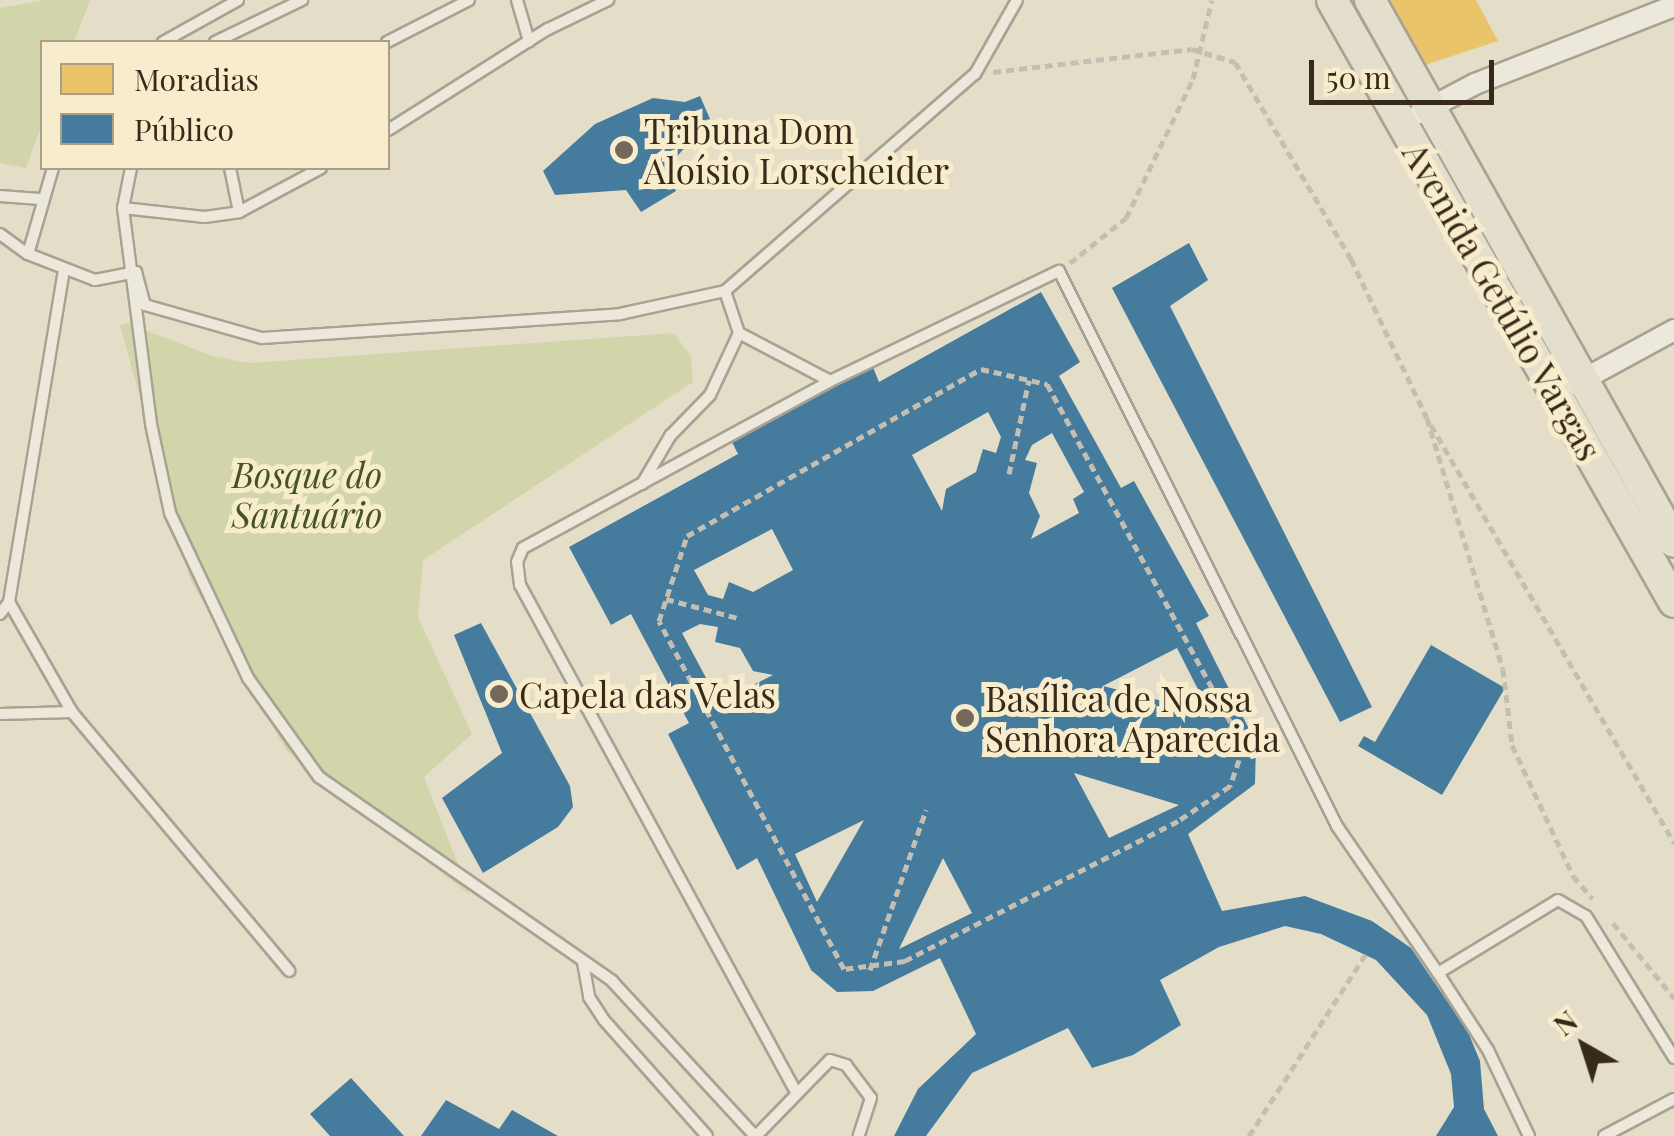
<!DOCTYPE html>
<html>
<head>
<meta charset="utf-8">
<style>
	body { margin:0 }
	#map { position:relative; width:1674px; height:1136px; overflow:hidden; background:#e4dec9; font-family:"Playfair Display",serif }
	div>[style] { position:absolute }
	.green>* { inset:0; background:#d2d5aa }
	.homes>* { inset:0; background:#e9c46a }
	.public>* { inset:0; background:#457b9d }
	.path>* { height:5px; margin-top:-2.5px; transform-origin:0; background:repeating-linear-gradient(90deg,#c4bfb2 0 8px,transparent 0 13px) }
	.roads { filter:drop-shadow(2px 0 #a9a293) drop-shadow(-2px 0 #a9a293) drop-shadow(0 2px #a9a293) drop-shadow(0 -2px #a9a293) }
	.service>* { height:10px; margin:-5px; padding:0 5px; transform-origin:5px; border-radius:5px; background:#ece8db }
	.minor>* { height:20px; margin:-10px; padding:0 10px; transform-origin:10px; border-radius:10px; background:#ece8db }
	.primary>* { height:30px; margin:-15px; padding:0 15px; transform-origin:15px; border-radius:15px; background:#e4decc }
	.path-bridge>* { height:5px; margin-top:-2.5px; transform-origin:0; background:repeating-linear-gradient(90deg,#c4bfb2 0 8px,transparent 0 13px) }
	.dots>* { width:28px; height:28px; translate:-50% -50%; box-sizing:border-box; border:5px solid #f7edcd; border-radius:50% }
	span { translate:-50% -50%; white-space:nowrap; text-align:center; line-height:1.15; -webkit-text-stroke:10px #f7edcd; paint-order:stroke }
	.poi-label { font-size:35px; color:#372a1b }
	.left { translate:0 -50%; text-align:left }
	.street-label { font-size:35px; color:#372a1b }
	.park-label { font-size:35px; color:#445520; font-style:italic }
	.legend { position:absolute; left:40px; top:40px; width:350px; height:130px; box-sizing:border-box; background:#f7edcd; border:2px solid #aa9f86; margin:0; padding:12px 18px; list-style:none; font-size:30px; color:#372a1b }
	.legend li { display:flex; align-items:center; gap:20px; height:50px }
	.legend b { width:50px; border:2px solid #aa9f86 }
	.north { position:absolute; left:1534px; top:996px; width:100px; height:100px; -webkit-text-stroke:8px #f7edcd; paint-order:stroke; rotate:321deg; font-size:28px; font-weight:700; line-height:40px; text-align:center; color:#372a1b }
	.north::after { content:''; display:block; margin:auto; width:35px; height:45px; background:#372a1b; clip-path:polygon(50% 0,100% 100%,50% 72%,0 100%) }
	.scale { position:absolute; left:1309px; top:60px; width:185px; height:45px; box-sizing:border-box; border:5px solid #372a1b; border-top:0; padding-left:12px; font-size:30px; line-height:35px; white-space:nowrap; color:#372a1b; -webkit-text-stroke:8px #f7edcd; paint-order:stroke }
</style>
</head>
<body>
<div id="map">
	<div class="green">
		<div style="clip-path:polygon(45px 0,90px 0,74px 42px,42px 42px,42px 124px,26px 168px,0 163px,0 8px)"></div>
		<div style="clip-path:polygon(127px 323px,212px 356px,250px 363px,674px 333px,691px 357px,693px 382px,423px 560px,418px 617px,472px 734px,424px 777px,470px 895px,286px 750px,190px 579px,120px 325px)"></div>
	</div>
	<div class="homes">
		<div style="clip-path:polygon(1379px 0,1476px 0,1498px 41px,1419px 67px)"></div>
	</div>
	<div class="public">
		<div style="clip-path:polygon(700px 96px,710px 119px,665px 170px,676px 191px,641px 212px,626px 190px,555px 195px,543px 171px,595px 124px,653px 98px,685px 102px)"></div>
		<div style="clip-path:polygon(1189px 243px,1208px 280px,1170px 306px,1372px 707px,1340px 722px,1112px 288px)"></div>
		<div style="clip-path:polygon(evenodd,1041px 292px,1080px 362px,1059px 376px,1121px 488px,1134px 481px,1209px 616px,1196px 623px,1256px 743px,1255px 784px,1188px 834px,1222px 911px,1305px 896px,1372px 921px,1411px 948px,1468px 1032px,1480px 1061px,1484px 1109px,1498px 1136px,1436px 1136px,1454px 1107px,1451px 1074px,1427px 1015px,1376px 960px,1321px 934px,1285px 926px,1219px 947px,1160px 980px,1181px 1025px,1133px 1055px,1092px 1068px,1068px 1028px,972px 1073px,926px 1136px,894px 1136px,918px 1089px,976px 1034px,940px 958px,873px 991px,837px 992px,811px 970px,757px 858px,737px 870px,668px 734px,689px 723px,631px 614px,611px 625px,569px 547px,738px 454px,731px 440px,872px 365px,879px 382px,1041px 292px,988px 412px,1001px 437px,996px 453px,983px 449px,976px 472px,946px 489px,942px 511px,912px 455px,988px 412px,1041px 292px,1052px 433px,1084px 492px,1073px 499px,1079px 513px,1031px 539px,1040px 516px,1029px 493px,1037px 463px,1025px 460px,1032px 445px,1052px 433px,1041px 292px,772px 529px,793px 570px,753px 592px,729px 582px,723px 599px,708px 595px,694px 570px,772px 529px,1041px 292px,700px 624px,718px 627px,715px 642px,740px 648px,753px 671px,773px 675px,719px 702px,682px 633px,700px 624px,1041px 292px,1177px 648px,1210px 713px,1103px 686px,1177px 648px,1041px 292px,1074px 773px,1179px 805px,1109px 838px,1074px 773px,1041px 292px,864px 820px,817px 902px,795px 854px,864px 820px,1041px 292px,943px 858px,972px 913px,899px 949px,943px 858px)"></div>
		<div style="clip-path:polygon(481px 623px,570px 786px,573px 807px,558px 827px,483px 873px,442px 798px,502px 753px,454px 635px)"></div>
		<div style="clip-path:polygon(1431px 645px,1505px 688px,1442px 795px,1358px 746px,1364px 736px,1375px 742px)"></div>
		<div style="clip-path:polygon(351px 1078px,404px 1136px,330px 1136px,310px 1114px)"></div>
		<div style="clip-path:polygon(446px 1100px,499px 1129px,512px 1110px,558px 1136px,421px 1136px)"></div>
	</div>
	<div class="path">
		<div style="left:993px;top:72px;width:200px;rotate:-6.6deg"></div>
		<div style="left:1192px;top:49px;width:45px;rotate:16.8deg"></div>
		<div style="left:1235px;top:62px;width:229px;rotate:59.5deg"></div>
		<div style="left:1351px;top:259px;width:176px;rotate:64.5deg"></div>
		<div style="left:1427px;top:418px;width:262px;rotate:73.2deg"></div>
		<div style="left:1503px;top:669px;width:77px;rotate:83.2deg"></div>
		<div style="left:1512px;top:745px;width:145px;rotate:65deg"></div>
		<div style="left:1573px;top:876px;width:30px;rotate:49deg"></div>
		<div style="left:1070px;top:263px;width:72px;rotate:-38.8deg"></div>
		<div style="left:981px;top:369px;width:68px;rotate:12.8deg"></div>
		<div style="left:1047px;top:384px;width:398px;rotate:61.5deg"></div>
		<div style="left:1237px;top:734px;width:26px;rotate:86deg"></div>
		<div style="left:1239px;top:760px;width:28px;rotate:109deg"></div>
		<div style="left:1230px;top:786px;width:63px;rotate:146.1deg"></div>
		<div style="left:1178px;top:821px;width:307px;rotate:152.9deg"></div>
		<div style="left:905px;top:961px;width:62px;rotate:172.5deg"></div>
		<div style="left:844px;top:969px;width:394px;rotate:-118deg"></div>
		<div style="left:659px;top:621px;width:89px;rotate:-71.8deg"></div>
		<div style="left:687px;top:536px;width:338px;rotate:-29.6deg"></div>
		<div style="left:1431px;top:425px;width:484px;rotate:59.8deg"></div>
		<div style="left:1009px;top:474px;width:96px;rotate:-78deg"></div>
		<div style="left:666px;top:599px;width:74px;rotate:14.8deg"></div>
		<div style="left:1613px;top:923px;width:97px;rotate:50.9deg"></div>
		<div style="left:870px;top:970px;width:170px;rotate:-70.7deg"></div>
		<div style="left:1249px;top:1136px;width:216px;rotate:-57.3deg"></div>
	</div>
	<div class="roads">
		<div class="service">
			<div style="left:517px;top:0;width:43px;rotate:73.7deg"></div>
			<div style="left:163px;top:42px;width:86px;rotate:-29.2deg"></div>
			<div style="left:215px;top:42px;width:97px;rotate:-25.8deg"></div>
			<div style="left:387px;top:42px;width:92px;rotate:-27.1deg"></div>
			<div style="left:388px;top:130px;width:189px;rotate:-32.3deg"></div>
			<div style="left:548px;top:29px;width:67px;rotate:-25.8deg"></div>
			<div style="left:131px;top:168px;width:41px;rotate:101.3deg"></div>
			<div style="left:123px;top:208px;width:218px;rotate:82.6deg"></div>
			<div style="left:151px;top:424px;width:91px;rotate:77.9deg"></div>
			<div style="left:170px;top:513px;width:183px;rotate:64.7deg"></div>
			<div style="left:248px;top:678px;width:122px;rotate:54.4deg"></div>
			<div style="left:319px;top:777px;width:357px;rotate:34.8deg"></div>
			<div style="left:612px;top:981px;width:211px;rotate:47.3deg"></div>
			<div style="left:230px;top:168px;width:45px;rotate:78.4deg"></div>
			<div style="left:0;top:196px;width:40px;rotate:4.3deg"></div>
			<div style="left:123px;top:208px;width:82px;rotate:6.3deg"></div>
			<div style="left:205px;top:217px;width:34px;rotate:-8deg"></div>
			<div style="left:239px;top:212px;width:93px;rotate:-28.2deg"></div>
			<div style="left:0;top:234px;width:34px;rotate:36deg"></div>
			<div style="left:28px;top:254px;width:72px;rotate:21.2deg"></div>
			<div style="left:95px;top:280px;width:42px;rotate:-11deg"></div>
			<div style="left:136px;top:272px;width:34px;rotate:75deg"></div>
			<div style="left:145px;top:305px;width:122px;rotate:15.8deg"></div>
			<div style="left:262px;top:338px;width:359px;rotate:-3.8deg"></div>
			<div style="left:620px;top:314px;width:107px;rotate:-12.4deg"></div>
			<div style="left:725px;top:291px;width:331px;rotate:-41deg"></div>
			<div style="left:975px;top:74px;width:85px;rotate:-60.4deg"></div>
			<div style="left:28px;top:254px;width:90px;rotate:-73.8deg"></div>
			<div style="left:725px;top:291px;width:44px;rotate:71.6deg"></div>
			<div style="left:739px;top:333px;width:103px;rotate:27.8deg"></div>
			<div style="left:642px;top:484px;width:56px;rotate:-59.7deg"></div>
			<div style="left:670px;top:436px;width:57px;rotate:-45.7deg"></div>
			<div style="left:710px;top:395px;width:68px;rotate:-64.9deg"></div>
			<div style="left:9px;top:602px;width:127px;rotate:60.2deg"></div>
			<div style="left:0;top:614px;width:15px;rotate:-53deg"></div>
			<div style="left:9px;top:602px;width:338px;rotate:-80.6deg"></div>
			<div style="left:0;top:714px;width:72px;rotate:-1.6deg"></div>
			<div style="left:72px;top:712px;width:338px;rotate:50deg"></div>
			<div style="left:583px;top:962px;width:36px;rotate:80deg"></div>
			<div style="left:589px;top:997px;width:27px;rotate:57deg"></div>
			<div style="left:604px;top:1020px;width:155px;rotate:48.4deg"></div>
			<div style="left:796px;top:1092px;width:577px;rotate:-118.56deg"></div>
			<div style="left:520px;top:585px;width:23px;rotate:-97deg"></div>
			<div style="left:517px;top:562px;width:15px;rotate:-67deg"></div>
			<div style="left:523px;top:548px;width:349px;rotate:-28.5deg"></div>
			<div style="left:830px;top:381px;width:254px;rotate:-25.7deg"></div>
			<div style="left:1059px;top:271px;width:621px;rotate:63.39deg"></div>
			<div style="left:1337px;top:826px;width:178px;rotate:55.5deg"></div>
			<div style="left:756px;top:1136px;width:106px;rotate:-45.8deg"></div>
			<div style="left:830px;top:1060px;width:17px;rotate:17deg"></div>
			<div style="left:846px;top:1065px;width:41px;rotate:52.9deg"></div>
			<div style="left:871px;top:1098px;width:40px;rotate:108deg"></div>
			<div style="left:1529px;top:1136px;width:95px;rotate:-115.5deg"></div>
			<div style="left:1488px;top:1050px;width:92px;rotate:-123deg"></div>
			<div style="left:1438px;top:973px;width:140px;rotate:-31.3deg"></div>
			<div style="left:1558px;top:900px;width:32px;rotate:30deg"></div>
			<div style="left:1586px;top:916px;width:167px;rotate:58.2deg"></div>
			<div style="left:1604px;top:1136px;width:79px;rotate:-27.9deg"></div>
		</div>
		<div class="minor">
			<div style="left:1420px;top:113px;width:62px;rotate:-27.8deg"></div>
			<div style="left:1475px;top:84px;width:214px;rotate:-21.4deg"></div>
			<div style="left:1575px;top:384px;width:113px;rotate:-28.6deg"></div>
		</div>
		<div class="primary">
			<div style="left:1332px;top:0;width:692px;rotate:60.4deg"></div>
			<div style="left:1370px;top:0;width:621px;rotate:60.71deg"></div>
		</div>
	</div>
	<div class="path-bridge">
		<div style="left:1126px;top:218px;width:154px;rotate:-64.3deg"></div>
		<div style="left:1193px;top:79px;width:81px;rotate:-76.5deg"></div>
	</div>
	<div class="dots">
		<div style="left:624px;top:150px;background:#746958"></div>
		<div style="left:499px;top:694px;background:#746958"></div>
		<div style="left:965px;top:718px;background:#746958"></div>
	</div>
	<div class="poi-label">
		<span class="left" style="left:644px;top:150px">Tribuna Dom<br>Aloísio Lorscheider</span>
		<span class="left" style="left:519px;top:694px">Capela das Velas</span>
		<span class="left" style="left:985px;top:718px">Basílica de Nossa<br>Senhora Aparecida</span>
	</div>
	<div class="street-label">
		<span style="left:1503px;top:301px;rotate:60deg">Avenida Getúlio Vargas</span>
	</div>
	<div class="park-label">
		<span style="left:307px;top:494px">Bosque do<br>Santuário</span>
	</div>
	<ul class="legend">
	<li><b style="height:28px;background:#e9c46a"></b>Moradias</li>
	<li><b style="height:28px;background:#457b9d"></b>Público</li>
	</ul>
	<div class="north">N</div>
	<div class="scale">50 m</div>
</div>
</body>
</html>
